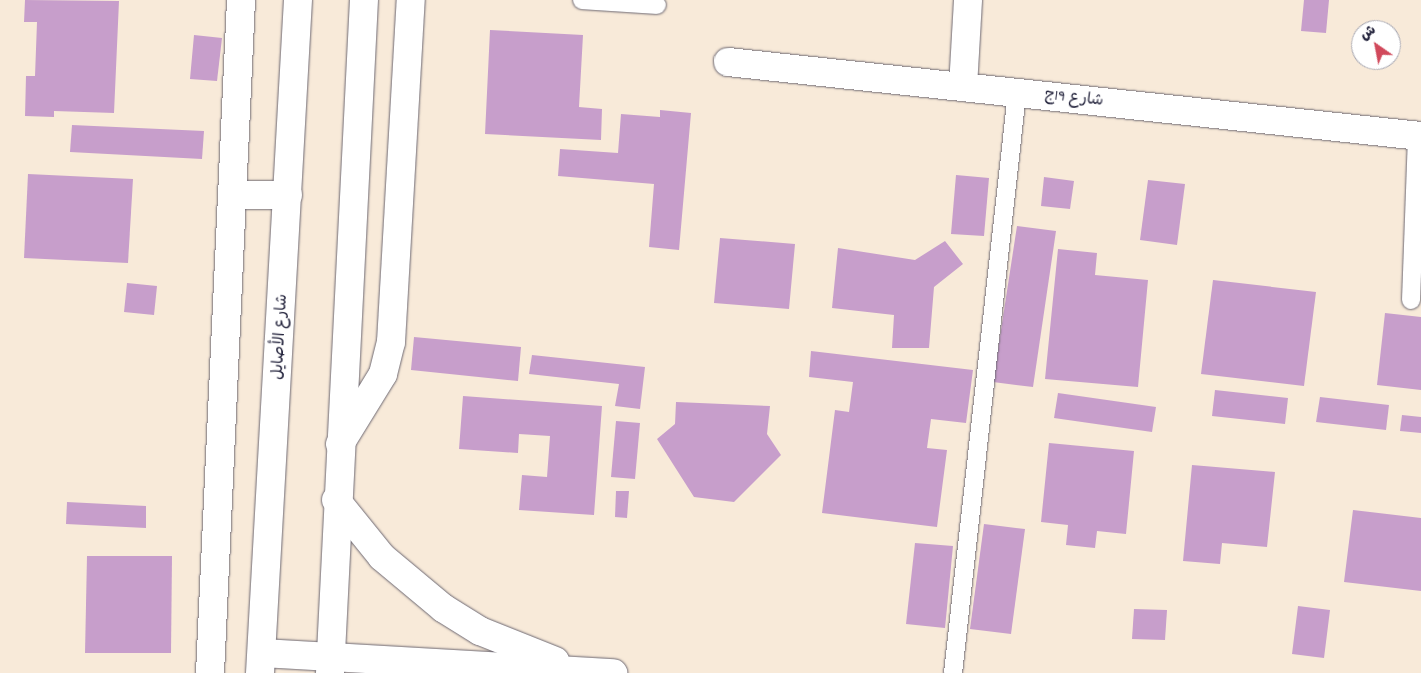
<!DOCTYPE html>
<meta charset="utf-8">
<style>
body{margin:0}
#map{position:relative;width:1421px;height:673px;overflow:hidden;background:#f8ead9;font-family:Dekko,"Playpen Sans Arabic",sans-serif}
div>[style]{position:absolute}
.building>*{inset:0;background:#c79ecb}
.roads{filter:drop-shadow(0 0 1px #6d6872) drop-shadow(0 0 1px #6d6872)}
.lane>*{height:18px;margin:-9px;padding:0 9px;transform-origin:9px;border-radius:9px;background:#fff}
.street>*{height:28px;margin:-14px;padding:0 14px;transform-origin:14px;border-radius:14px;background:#fff}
.secondary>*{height:28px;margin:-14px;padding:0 14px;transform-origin:14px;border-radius:14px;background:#fff}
span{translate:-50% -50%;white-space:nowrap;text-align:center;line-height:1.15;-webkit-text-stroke:5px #fff;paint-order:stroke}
.street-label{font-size:16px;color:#22223b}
.north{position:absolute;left:1351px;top:20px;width:50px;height:50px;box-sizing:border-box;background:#fff;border:1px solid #a7a7b1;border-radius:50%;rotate:327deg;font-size:14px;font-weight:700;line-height:20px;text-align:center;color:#22223b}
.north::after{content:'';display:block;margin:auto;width:18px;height:22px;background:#d1495b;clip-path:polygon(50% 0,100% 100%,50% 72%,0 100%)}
</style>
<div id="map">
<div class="building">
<i style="clip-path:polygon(25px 0,119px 1px,114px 113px,54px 111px,54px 117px,25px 116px,26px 76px,35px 76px,37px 22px,24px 22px)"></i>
<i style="clip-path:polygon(1304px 0,1329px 0,1326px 33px,1301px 31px)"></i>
<i style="clip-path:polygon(490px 30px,583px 35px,579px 107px,602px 109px,601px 140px,485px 134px)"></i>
<i style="clip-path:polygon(194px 35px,222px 38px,217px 81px,190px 79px)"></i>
<i style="clip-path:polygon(660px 110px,691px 113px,679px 250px,649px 247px,654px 184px,558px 176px,560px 149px,618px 153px,621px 114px,660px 117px)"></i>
<i style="clip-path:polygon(72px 125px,204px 131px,202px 159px,70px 152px)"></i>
<i style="clip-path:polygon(28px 174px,133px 179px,128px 263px,24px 258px)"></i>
<i style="clip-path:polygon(956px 175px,989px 178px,984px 236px,951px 234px)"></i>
<i style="clip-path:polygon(1044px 177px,1074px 181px,1070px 209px,1041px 206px)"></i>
<i style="clip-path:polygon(1148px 180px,1185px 184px,1177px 245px,1140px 240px)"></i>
<i style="clip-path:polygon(1017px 226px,1056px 231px,1033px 387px,993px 382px)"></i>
<i style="clip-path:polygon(720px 238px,795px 244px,789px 309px,714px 303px)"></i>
<i style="clip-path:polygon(945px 241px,963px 264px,934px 287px,929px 348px,892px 348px,894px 315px,832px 308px,838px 248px,915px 260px)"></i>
<i style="clip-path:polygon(1058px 249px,1097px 253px,1095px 275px,1148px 280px,1138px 387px,1045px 379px)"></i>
<i style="clip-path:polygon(1213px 280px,1316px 292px,1304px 386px,1201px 374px)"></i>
<i style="clip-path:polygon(127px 283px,157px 286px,154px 315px,124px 312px)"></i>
<i style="clip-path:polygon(1385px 313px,1421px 317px,1421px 390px,1377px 385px)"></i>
<i style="clip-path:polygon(414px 337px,521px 347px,518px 381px,411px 370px)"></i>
<i style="clip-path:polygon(811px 351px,973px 370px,966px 423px,931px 419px,927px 448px,947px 450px,937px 527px,822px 513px,835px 410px,849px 412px,853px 382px,809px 377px)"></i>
<i style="clip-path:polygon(532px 355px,645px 367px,640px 409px,615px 406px,619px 384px,529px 374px)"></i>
<i style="clip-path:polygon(1215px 390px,1288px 398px,1285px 424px,1212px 416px)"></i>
<i style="clip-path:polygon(1058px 393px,1156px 407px,1152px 432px,1054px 418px)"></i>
<i style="clip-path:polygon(463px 396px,602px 406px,594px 515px,519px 510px,522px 475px,547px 477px,550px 436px,519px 434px,518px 453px,459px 449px)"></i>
<i style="clip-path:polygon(1320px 397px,1389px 405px,1386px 430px,1316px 422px)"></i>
<i style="clip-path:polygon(676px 402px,770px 406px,767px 434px,781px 455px,734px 502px,694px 497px,657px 439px,675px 424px)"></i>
<i style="clip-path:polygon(1402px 415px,1421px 417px,1421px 433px,1400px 431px)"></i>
<i style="clip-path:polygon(616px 421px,640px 423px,635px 479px,611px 477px)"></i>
<i style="clip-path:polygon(1049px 443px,1134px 451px,1126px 534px,1097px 531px,1095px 548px,1066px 545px,1068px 525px,1041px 522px)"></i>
<i style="clip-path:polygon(1192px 465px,1275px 472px,1267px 547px,1222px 543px,1220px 564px,1183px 561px)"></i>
<i style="clip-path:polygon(616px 491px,629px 491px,627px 518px,615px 517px)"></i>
<i style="clip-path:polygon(67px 502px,146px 506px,146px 528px,66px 524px)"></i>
<i style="clip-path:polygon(1353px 510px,1421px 518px,1421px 591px,1344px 582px)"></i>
<i style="clip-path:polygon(984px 524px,1025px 529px,1011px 634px,970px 629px)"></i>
<i style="clip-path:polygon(915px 543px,953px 546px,945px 628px,906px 624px)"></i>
<i style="clip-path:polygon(87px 556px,172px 556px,171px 653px,85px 653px)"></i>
<i style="clip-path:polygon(1298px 606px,1330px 610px,1324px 658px,1292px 654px)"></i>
<i style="clip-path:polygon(1134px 609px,1167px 610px,1165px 640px,1132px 639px)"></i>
</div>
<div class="roads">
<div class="lane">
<i style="left:582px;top:0;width:75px;rotate:3.8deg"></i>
<i style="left:1411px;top:300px;width:165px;rotate:-87.9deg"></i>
<i style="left:953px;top:673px;width:584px;rotate:-83.7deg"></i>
</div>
<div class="street">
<i style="left:728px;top:62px;width:697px;rotate:6.1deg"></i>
<i style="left:963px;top:87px;width:87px;rotate:-86.7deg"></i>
<i style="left:340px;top:444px;width:82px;rotate:-58.4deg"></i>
<i style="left:383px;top:374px;width:33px;rotate:-76deg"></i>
<i style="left:391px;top:342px;width:343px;rotate:-86.7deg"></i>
<i style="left:210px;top:673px;width:674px;rotate:-87.36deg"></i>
</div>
<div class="secondary">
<i style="left:233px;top:195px;width:55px"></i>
<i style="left:336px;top:500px;width:73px;rotate:51.1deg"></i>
<i style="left:382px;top:557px;width:80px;rotate:39.9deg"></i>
<i style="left:443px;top:608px;width:44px;rotate:31.9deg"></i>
<i style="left:480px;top:631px;width:81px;rotate:21.8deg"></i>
<i style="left:262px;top:653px;width:352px;rotate:3.3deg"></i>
<i style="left:260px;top:673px;width:674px;rotate:-86.77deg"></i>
<i style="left:330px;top:673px;width:674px;rotate:-87.11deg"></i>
</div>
</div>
<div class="street-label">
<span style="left:1074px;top:99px;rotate:6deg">شارع 19ج</span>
<span style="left:281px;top:337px;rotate:-87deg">شارع الأصايل</span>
</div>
<div class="north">ش</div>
</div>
